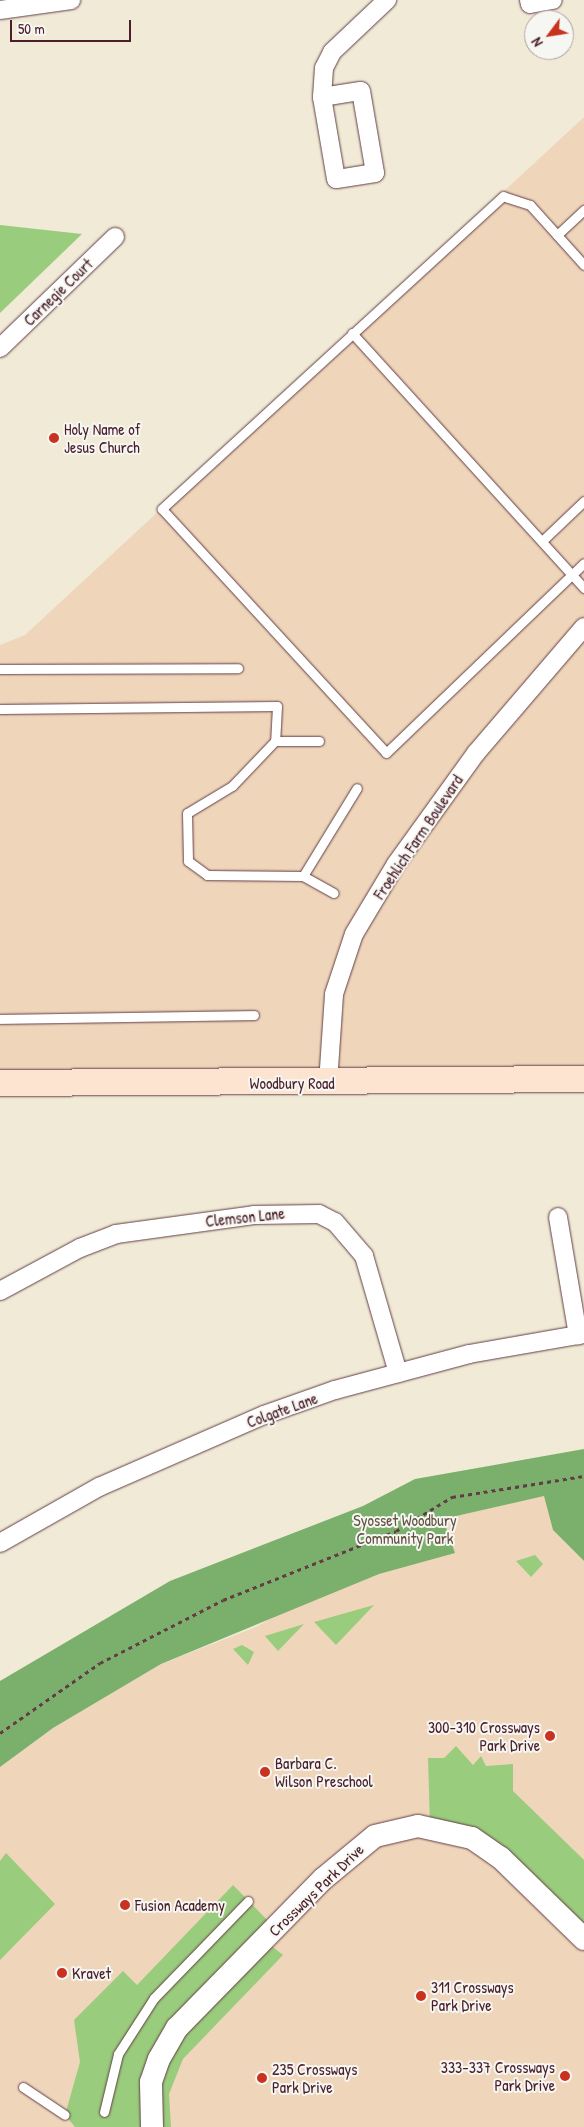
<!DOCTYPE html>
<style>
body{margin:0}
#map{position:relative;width:584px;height:2127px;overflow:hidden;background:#f0ead6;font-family:"Patrick Hand",sans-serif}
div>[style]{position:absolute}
.built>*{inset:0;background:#efd6bb}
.green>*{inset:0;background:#99cc7c}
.forest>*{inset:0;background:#7ab06c}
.path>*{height:3px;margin-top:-1.5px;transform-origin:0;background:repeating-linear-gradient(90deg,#633d45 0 4px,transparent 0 8px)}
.roads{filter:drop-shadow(0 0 1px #633d45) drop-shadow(0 0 1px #633d45)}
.service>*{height:9px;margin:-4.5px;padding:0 4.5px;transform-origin:4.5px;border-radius:4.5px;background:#fff}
.minor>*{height:18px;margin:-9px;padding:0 9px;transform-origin:9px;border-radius:9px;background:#fff}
.tertiary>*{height:22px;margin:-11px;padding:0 11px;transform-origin:11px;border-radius:11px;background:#fff}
.secondary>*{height:26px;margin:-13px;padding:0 13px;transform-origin:13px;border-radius:13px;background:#fde4d1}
.dots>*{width:14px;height:14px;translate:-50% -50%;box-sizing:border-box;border:2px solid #f6f6f2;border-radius:50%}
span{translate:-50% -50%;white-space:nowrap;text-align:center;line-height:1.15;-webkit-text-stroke:4px #f6f6f2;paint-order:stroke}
.street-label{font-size:16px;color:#4a1f2b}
.poi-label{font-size:16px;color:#4a1f2b}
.left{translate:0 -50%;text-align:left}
.right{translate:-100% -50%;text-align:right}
.park-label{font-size:16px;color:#625343}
.north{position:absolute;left:524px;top:10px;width:50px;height:50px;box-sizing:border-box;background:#f6f6f2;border:1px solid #b1a0a2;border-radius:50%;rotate:239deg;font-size:14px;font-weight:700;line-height:20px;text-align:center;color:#4a1f2b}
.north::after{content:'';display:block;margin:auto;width:18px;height:22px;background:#c8321e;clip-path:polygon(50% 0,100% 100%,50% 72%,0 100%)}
.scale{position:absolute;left:10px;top:20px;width:121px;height:22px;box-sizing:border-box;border:2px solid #4a1f2b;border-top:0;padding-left:6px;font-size:15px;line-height:18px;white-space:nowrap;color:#4a1f2b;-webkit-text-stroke:4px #f6f6f2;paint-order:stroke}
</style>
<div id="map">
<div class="built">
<i style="clip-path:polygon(584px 117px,584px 1075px,0 1080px,0 645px,25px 635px)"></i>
<i style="clip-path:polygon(545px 1495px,553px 1530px,584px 1561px,584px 2127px,0 2127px,0 1765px,53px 1728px,161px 1664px,256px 1627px,442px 1519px)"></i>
</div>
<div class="green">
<i style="clip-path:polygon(0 225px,82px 234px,0 313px)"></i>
<i style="clip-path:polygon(535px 1555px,543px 1564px,531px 1577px,516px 1561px)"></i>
<i style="clip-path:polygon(374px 1605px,336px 1645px,314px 1622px)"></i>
<i style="clip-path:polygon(304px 1624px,278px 1651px,265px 1636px)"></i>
<i style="clip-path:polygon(242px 1645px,254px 1652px,248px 1665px,233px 1649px)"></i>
<i style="clip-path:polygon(456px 1746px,473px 1765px,481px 1756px,486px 1766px,513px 1764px,513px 1791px,584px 1860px,584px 1936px,501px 1858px,430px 1827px,428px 1758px,444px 1758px)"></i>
<i style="clip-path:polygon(6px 1853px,55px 1904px,0 1960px,0 1861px)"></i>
<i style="clip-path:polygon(233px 1885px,275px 1928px,264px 1940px,283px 1955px,183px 2059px,169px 2094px,171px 2127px,75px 2127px,65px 2115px,80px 2062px,74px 2020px,123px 1971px,137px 1985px)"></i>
</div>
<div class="forest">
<i style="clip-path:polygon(584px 1449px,584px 1561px,553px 1530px,544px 1496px,443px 1519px,455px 1553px,379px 1574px,161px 1664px,53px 1728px,0 1767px,0 1681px,170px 1581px,363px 1506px,415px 1479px)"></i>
</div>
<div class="path">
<i style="left:0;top:1733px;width:122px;rotate:-35deg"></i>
<i style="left:100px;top:1663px;width:138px;rotate:-27.1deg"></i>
<i style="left:223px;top:1600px;width:186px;rotate:-21.7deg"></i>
<i style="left:396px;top:1531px;width:66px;rotate:-31.3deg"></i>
<i style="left:452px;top:1497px;width:134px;rotate:-9deg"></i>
</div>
<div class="roads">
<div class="service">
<i style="left:557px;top:235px;width:37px;rotate:-43deg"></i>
<i style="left:584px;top:265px;width:81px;rotate:-132deg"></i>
<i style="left:530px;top:205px;width:28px;rotate:-162deg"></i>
<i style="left:503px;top:196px;width:463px;rotate:137.5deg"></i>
<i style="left:162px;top:509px;width:331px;rotate:47.4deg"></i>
<i style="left:386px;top:753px;width:274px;rotate:-43.8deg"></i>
<i style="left:352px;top:333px;width:345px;rotate:47.7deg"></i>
<i style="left:542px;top:541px;width:58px;rotate:-43.6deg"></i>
<i style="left:0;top:669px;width:238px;rotate:-0.2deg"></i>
<i style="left:0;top:709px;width:277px;rotate:-0.6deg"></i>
<i style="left:277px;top:706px;width:35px;rotate:93deg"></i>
<i style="left:275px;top:741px;width:62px;rotate:133.7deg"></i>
<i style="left:232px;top:786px;width:52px;rotate:149deg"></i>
<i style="left:187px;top:813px;width:48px;rotate:88.8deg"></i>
<i style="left:188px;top:861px;width:24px;rotate:36deg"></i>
<i style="left:207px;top:875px;width:96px;rotate:0.6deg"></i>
<i style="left:303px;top:876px;width:35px;rotate:29deg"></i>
<i style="left:275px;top:741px;width:44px"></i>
<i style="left:303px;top:876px;width:103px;rotate:-58.5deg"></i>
<i style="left:0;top:1019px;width:254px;rotate:-0.9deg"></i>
<i style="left:23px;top:2087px;width:50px;rotate:33.7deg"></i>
<i style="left:104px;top:2112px;width:60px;rotate:-76.4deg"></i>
<i style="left:118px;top:2054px;width:67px;rotate:-57.3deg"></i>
<i style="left:154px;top:1998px;width:135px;rotate:-45.9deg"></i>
</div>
<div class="minor">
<i style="left:529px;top:0;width:4px;rotate:76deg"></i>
<i style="left:530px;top:4px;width:23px;rotate:-10deg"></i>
<i style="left:0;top:10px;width:72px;rotate:-8deg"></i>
<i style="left:322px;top:97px;width:39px;rotate:-9deg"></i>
<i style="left:361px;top:91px;width:83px;rotate:80.3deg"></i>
<i style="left:375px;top:173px;width:39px;rotate:171deg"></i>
<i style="left:336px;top:179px;width:83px;rotate:-99.7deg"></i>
<i style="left:322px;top:97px;width:29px;rotate:-86deg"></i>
<i style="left:324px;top:68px;width:18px;rotate:-63deg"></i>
<i style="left:332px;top:52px;width:76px;rotate:-43.4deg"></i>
<i style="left:0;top:348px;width:160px;rotate:-44deg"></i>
<i style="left:328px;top:1083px;width:89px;rotate:-86.1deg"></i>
<i style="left:334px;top:994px;width:63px;rotate:-71.6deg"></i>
<i style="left:354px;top:934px;width:82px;rotate:-59deg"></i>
<i style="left:396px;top:864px;width:137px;rotate:-54.2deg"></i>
<i style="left:476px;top:753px;width:166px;rotate:-49.4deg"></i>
<i style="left:558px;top:1217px;width:120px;rotate:80.4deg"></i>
<i style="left:0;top:1291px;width:91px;rotate:-28.3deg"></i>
<i style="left:80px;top:1248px;width:39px;rotate:-21deg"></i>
<i style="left:116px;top:1234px;width:139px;rotate:-7.8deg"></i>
<i style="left:254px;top:1215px;width:65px;rotate:-0.9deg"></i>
<i style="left:319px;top:1214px;width:18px;rotate:27deg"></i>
<i style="left:335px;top:1222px;width:45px;rotate:49.5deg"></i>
<i style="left:364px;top:1256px;width:122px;rotate:73.8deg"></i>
<i style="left:0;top:1543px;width:114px;rotate:-29.5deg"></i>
<i style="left:99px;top:1487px;width:180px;rotate:-23.6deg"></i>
<i style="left:264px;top:1415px;width:75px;rotate:-19.4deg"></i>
<i style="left:335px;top:1390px;width:139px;rotate:-15deg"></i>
<i style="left:469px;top:1354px;width:117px;rotate:-9.9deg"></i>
</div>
<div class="tertiary">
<i style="left:152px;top:2127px;width:45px;rotate:-91.3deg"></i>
<i style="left:151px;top:2082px;width:24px;rotate:-71deg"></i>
<i style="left:159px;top:2059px;width:36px;rotate:-60deg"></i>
<i style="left:177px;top:2028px;width:209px;rotate:-45.6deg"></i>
<i style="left:323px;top:1879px;width:67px;rotate:-39.6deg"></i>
<i style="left:375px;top:1836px;width:44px;rotate:-13.1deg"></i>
<i style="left:418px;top:1826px;width:55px;rotate:12.5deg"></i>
<i style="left:472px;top:1838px;width:35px;rotate:35deg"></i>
<i style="left:501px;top:1858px;width:116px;rotate:44.3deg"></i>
</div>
<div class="secondary">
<i style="left:0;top:1083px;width:584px;rotate:-0.39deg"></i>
</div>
</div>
<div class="dots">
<i style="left:54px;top:438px;background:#c8321e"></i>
<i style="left:550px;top:1736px;background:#c8321e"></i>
<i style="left:265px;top:1772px;background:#c8321e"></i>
<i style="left:125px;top:1905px;background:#c8321e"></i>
<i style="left:62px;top:1973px;background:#c8321e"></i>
<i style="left:421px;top:1996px;background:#c8321e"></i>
<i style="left:565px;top:2076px;background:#c8321e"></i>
<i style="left:262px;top:2078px;background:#c8321e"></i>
</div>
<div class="street-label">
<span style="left:58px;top:292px;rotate:-44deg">Carnegie Court</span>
<span style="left:418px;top:837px;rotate:-56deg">Froehlich Farm Boulevard</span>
<span style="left:292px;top:1083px">Woodbury Road</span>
<span style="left:245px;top:1217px;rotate:-6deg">Clemson Lane</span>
<span style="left:282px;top:1410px;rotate:-20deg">Colgate Lane</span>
<span style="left:316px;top:1890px;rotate:-44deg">Crossways Park Drive</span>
</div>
<div class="poi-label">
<span class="left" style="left:64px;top:438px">Holy Name of<br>Jesus Church</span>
<span class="right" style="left:540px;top:1736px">300-310 Crossways<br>Park Drive</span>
<span class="left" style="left:275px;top:1772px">Barbara C.<br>Wilson Preschool</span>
<span class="left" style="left:135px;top:1905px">Fusion Academy</span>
<span class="left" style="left:72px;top:1973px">Kravet</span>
<span class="left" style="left:431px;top:1996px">311 Crossways<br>Park Drive</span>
<span class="right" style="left:555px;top:2076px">333-337 Crossways<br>Park Drive</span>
<span class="left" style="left:272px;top:2078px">235 Crossways<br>Park Drive</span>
</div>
<div class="park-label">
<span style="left:405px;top:1529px">Syosset Woodbury<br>Community Park</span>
</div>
<div class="north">N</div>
<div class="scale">50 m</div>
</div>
